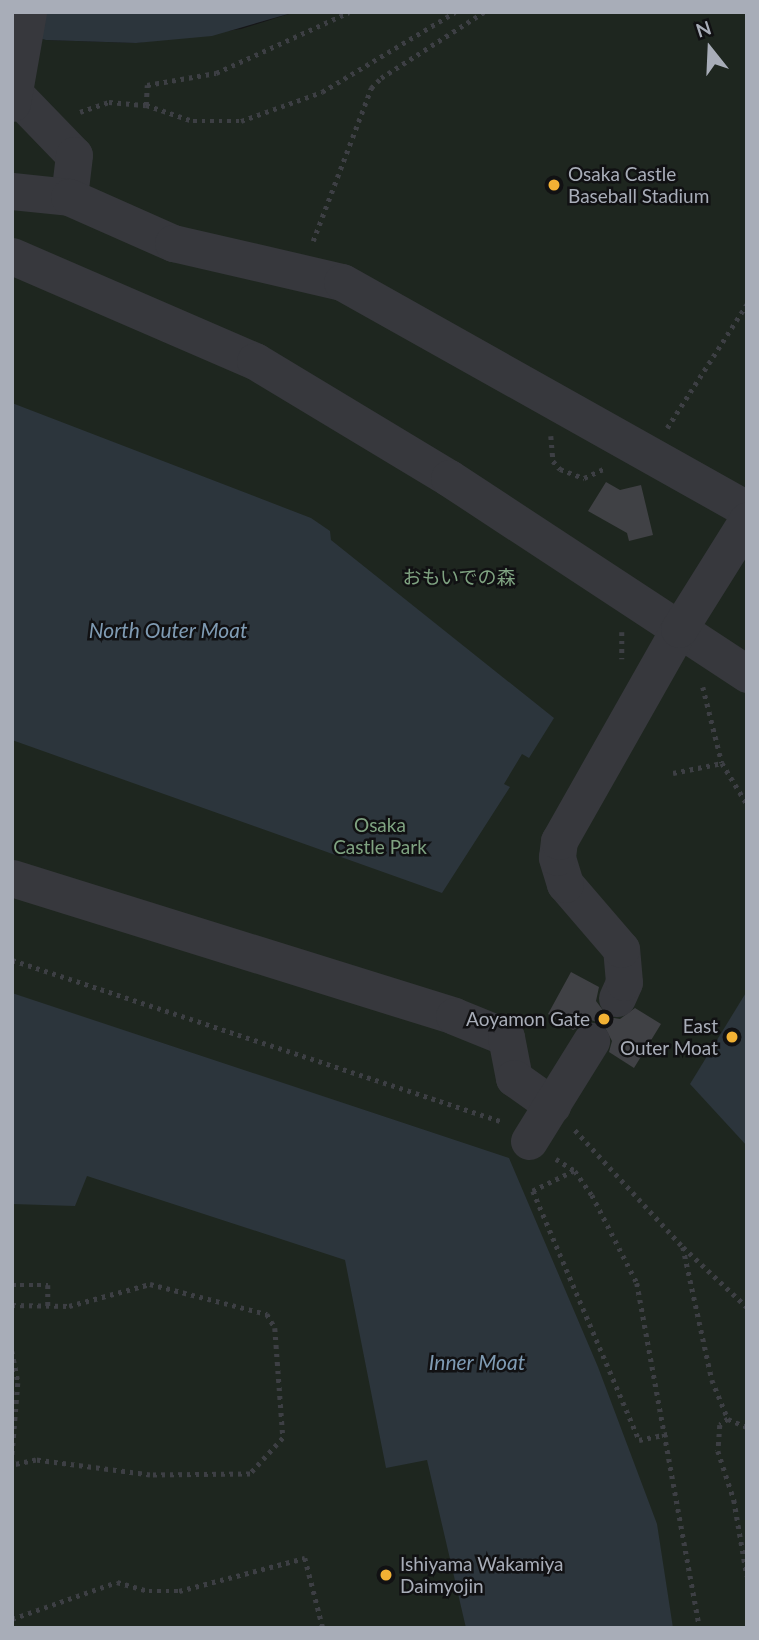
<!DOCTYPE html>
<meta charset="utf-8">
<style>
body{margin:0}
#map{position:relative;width:759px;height:1640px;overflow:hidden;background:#161618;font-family:Lato,"Noto Sans JP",sans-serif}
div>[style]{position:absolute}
.green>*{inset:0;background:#1e261f}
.water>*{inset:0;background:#2c353c}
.building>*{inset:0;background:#404145}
.path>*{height:4.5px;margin-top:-2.25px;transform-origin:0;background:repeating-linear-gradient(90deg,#3d3f44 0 3.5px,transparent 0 8.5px)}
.minor>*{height:37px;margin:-18.5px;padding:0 18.5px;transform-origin:18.5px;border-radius:18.5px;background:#37383d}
.dots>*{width:19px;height:19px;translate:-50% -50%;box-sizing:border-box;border:4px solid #111113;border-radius:50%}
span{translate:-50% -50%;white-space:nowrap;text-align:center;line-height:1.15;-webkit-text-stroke:5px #111113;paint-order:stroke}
.poi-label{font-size:19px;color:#a8adb8}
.left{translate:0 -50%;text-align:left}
.right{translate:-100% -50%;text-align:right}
.park-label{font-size:19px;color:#7fa381}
.water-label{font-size:21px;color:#7f9bb3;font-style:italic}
.frame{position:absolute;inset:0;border:14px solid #a8adb8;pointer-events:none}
.north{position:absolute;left:675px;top:14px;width:70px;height:70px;-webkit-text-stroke:5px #111113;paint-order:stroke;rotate:342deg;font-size:19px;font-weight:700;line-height:28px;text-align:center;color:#a8adb8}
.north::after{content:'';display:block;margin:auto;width:24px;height:32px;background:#a8adb8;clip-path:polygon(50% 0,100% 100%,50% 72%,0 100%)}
</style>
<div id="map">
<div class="green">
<i style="clip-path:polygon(295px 12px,747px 12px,747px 1628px,12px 1628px,12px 31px,46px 40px,136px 43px,241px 29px)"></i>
</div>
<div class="water">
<i style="clip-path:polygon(12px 12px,295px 12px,212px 36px,136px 43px,46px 40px,12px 31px)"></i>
<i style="clip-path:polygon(12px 403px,311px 518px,330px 531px,331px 540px,554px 718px,529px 758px,522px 754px,504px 784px,510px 787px,442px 893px,12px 740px)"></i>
<i style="clip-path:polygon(747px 991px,747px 1146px,690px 1084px)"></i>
<i style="clip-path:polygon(12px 993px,509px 1158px,598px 1367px,657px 1524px,673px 1628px,466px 1628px,427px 1460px,386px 1468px,345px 1260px,87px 1176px,75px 1206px,12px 1204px)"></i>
</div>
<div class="building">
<i style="clip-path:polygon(606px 482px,620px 490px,641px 485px,653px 535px,629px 541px,627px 533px,588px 511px)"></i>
<i style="clip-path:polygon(571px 972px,599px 987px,596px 1001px,608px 1017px,620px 1019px,635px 1008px,661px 1024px,634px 1068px,609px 1052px,612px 1041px,603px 1024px,591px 1020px,573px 1030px,548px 1014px)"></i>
</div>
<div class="path">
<i style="left:146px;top:105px;width:20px;rotate:-87deg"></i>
<i style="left:147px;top:85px;width:70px;rotate:-9.9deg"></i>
<i style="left:216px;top:73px;width:146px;rotate:-24.6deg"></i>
<i style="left:80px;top:112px;width:31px;rotate:-19deg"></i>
<i style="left:109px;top:102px;width:37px;rotate:5deg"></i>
<i style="left:146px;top:105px;width:50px;rotate:18.8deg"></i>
<i style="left:193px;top:121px;width:48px"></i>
<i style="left:241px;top:121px;width:86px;rotate:-19.7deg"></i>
<i style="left:322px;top:92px;width:155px;rotate:-31deg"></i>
<i style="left:313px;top:241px;width:164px;rotate:-69.2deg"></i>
<i style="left:371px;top:88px;width:14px;rotate:-45deg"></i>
<i style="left:381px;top:78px;width:122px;rotate:-32.7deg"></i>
<i style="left:667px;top:428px;width:148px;rotate:-57.2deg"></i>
<i style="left:551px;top:436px;width:25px;rotate:85deg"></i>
<i style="left:553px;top:461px;width:11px;rotate:49deg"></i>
<i style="left:560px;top:469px;width:26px;rotate:21deg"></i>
<i style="left:584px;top:478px;width:23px;rotate:-25deg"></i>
<i style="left:622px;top:632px;width:27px;rotate:90deg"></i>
<i style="left:703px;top:687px;width:78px;rotate:76deg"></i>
<i style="left:722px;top:763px;width:48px;rotate:58.6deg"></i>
<i style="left:673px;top:773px;width:50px;rotate:-11.5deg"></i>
<i style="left:12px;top:960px;width:517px;rotate:18.26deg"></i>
<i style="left:575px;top:1130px;width:159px;rotate:47.3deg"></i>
<i style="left:683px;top:1247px;width:88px;rotate:43.2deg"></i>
<i style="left:556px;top:1159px;width:22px;rotate:32deg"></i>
<i style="left:575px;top:1171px;width:29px;rotate:55deg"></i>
<i style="left:592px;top:1195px;width:99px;rotate:62.9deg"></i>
<i style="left:637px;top:1283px;width:351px;rotate:79.7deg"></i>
<i style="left:574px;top:1171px;width:46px;rotate:154deg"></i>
<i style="left:533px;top:1191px;width:271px;rotate:66.9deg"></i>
<i style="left:639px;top:1440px;width:29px;rotate:-12deg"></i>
<i style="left:683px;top:1247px;width:136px;rotate:77.7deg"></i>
<i style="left:712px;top:1380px;width:42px;rotate:67.7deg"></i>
<i style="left:728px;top:1419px;width:10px;rotate:143deg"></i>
<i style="left:720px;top:1425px;width:26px;rotate:94deg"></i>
<i style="left:718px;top:1451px;width:52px;rotate:71.9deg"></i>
<i style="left:734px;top:1500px;width:77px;rotate:80.3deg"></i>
<i style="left:12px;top:1285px;width:36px"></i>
<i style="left:48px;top:1285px;width:21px;rotate:90deg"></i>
<i style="left:12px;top:1305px;width:57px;rotate:1deg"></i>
<i style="left:69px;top:1306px;width:84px;rotate:-15.2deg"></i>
<i style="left:150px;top:1284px;width:121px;rotate:14.4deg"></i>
<i style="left:267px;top:1314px;width:16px;rotate:60deg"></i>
<i style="left:275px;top:1328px;width:110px;rotate:85.8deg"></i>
<i style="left:283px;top:1438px;width:49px;rotate:132.5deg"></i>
<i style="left:250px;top:1474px;width:100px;rotate:179.4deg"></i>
<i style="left:150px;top:1475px;width:115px;rotate:-172.5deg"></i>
<i style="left:36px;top:1460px;width:25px;rotate:168deg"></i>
<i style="left:12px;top:1351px;width:33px;rotate:79deg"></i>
<i style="left:18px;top:1383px;width:74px;rotate:94.6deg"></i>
<i style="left:728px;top:1419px;width:21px;rotate:23deg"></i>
<i style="left:12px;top:1619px;width:111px;rotate:-19.4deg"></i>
<i style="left:117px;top:1582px;width:33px;rotate:16deg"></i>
<i style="left:149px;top:1591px;width:30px"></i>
<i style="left:179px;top:1591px;width:130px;rotate:-14.7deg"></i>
<i style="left:305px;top:1558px;width:72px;rotate:75.6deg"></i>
</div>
<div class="minor">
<i style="left:14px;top:93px;width:86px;rotate:45.9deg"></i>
<i style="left:74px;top:155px;width:42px;rotate:96.8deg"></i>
<i style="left:12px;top:103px;width:92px;rotate:-80deg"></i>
<i style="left:12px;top:191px;width:57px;rotate:6deg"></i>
<i style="left:69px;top:197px;width:114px;rotate:23.9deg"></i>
<i style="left:173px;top:243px;width:173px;rotate:13deg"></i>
<i style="left:342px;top:282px;width:464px;rotate:29.3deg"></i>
<i style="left:12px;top:256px;width:265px;rotate:23.4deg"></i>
<i style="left:255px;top:361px;width:227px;rotate:31.1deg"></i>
<i style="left:449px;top:478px;width:357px;rotate:33.3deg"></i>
<i style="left:12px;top:878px;width:463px;rotate:17.3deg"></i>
<i style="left:454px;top:1016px;width:56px;rotate:22deg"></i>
<i style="left:506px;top:1037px;width:42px;rotate:79deg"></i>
<i style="left:514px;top:1078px;width:47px;rotate:35.4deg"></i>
<i style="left:617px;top:998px;width:17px;rotate:-66deg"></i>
<i style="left:624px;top:982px;width:33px;rotate:-95deg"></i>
<i style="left:621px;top:949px;width:86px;rotate:-130.7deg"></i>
<i style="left:565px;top:884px;width:28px;rotate:-107deg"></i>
<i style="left:557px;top:857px;width:16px;rotate:-83deg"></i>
<i style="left:559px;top:841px;width:244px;rotate:-60.5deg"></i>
<i style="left:679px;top:629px;width:128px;rotate:-58deg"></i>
<i style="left:529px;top:1141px;width:118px;rotate:-58.2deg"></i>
</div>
<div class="dots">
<i style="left:554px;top:185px;background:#f2b134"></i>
<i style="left:604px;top:1019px;background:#f2b134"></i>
<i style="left:732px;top:1037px;background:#f2b134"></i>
<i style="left:386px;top:1575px;background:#f2b134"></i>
</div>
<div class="poi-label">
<span class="left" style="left:568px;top:185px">Osaka Castle<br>Baseball Stadium</span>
<span class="right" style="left:590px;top:1019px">Aoyamon Gate</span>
<span class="right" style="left:718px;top:1037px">East<br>Outer Moat</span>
<span class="left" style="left:400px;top:1575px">Ishiyama Wakamiya<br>Daimyojin</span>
</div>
<div class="park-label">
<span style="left:459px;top:577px">おもいでの森</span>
<span style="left:380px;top:836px">Osaka<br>Castle Park</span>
</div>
<div class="water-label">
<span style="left:168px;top:630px">North Outer Moat</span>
<span style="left:477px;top:1362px">Inner Moat</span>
</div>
<div class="frame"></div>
<div class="north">N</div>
</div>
